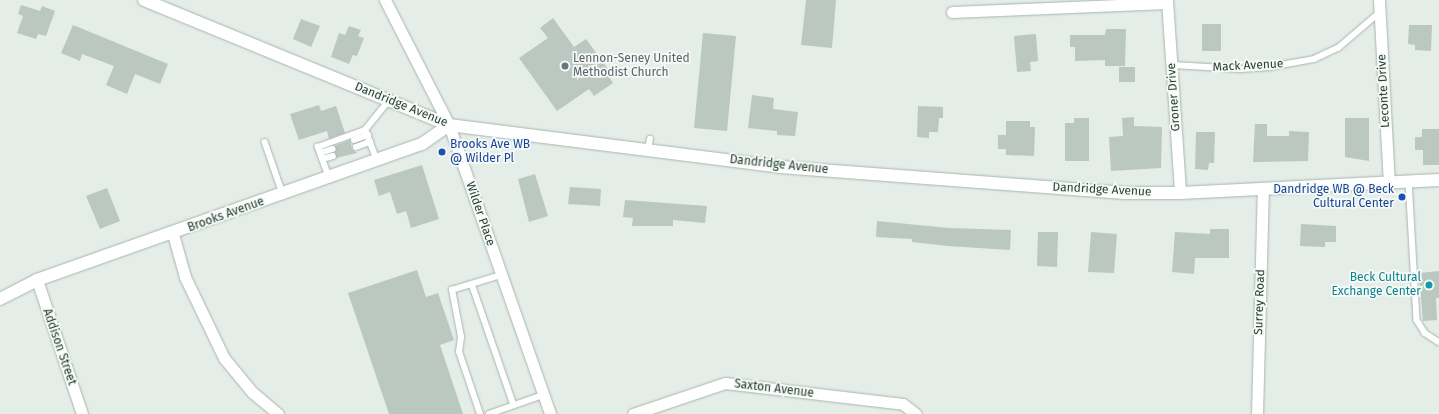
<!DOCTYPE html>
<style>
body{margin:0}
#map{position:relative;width:1439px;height:414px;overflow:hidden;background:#e5ede8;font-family:"Fira Sans",sans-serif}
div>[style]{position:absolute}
.building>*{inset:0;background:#bac8c1}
.roads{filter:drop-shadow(0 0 1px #a8b5ae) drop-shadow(0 0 1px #a8b5ae)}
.lane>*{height:5.5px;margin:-2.75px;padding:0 2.75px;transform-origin:2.75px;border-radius:2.75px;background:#fff}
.street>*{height:11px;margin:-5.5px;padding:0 5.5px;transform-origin:5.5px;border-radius:5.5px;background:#fff}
.secondary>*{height:12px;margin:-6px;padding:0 6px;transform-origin:6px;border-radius:6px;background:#fff}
.dots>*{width:11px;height:11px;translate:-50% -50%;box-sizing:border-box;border:2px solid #f5faf7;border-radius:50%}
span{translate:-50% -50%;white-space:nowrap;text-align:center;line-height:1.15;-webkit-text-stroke:3.5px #f5faf7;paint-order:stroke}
.worship-label{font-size:12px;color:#5b616d}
.left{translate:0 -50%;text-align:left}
.street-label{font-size:12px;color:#263e33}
.transit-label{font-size:12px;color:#164399}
.right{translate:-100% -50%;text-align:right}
.culture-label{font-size:12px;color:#0d838f}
</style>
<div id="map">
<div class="building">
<i style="clip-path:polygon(806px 0,836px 0,832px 48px,801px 45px)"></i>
<i style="clip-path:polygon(21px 5px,40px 11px,42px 6px,55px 11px,46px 36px,38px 34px,36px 39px,17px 33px,23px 16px,18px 14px)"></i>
<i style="clip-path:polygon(553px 18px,574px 47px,586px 39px,611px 73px,608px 75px,613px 83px,594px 96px,589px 89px,557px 111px,519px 58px,548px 38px,540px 28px)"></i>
<i style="clip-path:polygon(301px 19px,320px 26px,311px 47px,293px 39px)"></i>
<i style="clip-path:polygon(1202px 24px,1221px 24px,1221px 51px,1202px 51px)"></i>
<i style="clip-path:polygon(73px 25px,168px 64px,160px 84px,135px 74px,127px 94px,106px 85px,114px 66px,82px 54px,80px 61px,61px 53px)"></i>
<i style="clip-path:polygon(1409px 25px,1432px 25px,1431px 51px,1415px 50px,1415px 45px,1408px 44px)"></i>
<i style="clip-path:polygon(349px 26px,361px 30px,358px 36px,364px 38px,357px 56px,353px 55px,349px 64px,331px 57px,339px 33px,345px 35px)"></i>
<i style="clip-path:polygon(1106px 29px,1126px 29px,1125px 66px,1105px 66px,1105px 60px,1075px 61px,1075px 47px,1070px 47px,1070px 35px,1105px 35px)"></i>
<i style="clip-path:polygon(703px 33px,736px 36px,727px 131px,694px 128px)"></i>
<i style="clip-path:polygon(1036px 34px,1038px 61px,1030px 62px,1031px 71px,1017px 72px,1014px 36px)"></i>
<i style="clip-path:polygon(1119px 67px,1135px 67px,1135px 82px,1119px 82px)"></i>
<i style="clip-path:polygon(752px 95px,774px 98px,773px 109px,798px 112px,795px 136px,777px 135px,777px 131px,748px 128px)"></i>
<i style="clip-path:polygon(319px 105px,321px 111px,336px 106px,345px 133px,329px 139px,327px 131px,299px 140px,290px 114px)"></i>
<i style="clip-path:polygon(918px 106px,943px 107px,943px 118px,939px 118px,938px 132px,929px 132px,929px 138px,917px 137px)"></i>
<i style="clip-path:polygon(1134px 117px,1134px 126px,1162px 127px,1161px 168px,1111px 171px,1109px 137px,1123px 136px,1122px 118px)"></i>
<i style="clip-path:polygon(1074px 118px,1089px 118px,1089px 161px,1065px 161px,1065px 123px,1074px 123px)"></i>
<i style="clip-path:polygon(1345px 118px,1369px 118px,1369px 161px,1345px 157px)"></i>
<i style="clip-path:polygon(1006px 121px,1030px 121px,1030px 127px,1035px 127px,1034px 156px,1006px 155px,1006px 149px,998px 149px,998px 135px,1006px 135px)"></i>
<i style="clip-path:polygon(1255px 124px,1267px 124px,1267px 136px,1289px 136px,1289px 131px,1309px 132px,1308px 161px,1253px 162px)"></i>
<i style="clip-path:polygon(1422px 129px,1439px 129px,1439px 165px,1423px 165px,1423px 150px,1415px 150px,1415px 137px,1422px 137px)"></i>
<i style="clip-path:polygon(1196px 132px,1215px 132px,1214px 163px,1209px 163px,1208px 170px,1195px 169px)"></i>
<i style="clip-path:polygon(350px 140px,352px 149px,357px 153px,336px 158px,334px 146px)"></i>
<i style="clip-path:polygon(422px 165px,439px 219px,411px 228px,406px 211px,397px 214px,390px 192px,379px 196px,374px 180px)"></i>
<i style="clip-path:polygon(535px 174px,548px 216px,529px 222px,518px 179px)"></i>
<i style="clip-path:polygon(570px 187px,601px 189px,600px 206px,568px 204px)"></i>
<i style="clip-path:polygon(107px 188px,120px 221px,100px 229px,86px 196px)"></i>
<i style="clip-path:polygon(625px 200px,707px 206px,705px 223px,673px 220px,673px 226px,632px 226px,633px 218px,623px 217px)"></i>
<i style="clip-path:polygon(877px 221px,949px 228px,1011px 230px,1010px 250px,948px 246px,912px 242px,912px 239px,876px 237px)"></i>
<i style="clip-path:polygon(1301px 224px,1336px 226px,1336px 242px,1325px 242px,1325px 247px,1300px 246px)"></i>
<i style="clip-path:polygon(1210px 229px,1229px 229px,1229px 258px,1195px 258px,1194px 274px,1172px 272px,1175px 232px,1210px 234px)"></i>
<i style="clip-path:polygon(1038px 232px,1058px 232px,1057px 267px,1037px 266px)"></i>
<i style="clip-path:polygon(1091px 232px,1117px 234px,1114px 273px,1088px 272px)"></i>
<i style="clip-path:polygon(417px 270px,426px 297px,438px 293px,454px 340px,440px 345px,463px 414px,389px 414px,348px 293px)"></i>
<i style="clip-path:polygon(1439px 271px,1439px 298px,1436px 298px,1437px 320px,1423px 321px,1419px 273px)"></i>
</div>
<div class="roads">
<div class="lane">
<i style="left:1173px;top:65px;width:68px;rotate:3.4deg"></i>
<i style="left:1241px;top:69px;width:29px;rotate:-4deg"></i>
<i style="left:1270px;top:67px;width:45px;rotate:-10.3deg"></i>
<i style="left:1314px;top:59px;width:26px;rotate:-25deg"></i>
<i style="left:1338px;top:48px;width:54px;rotate:-40.5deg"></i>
<i style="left:354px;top:140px;width:15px;rotate:-20deg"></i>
<i style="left:265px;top:142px;width:55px;rotate:70.9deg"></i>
<i style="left:356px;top:147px;width:15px;rotate:-20deg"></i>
<i style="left:648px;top:150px;width:11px;rotate:-80deg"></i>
<i style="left:320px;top:153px;width:13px;rotate:-18deg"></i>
<i style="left:322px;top:159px;width:11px;rotate:-15deg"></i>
<i style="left:377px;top:161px;width:33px;rotate:-111deg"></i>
<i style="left:365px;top:130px;width:38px;rotate:-51deg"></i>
<i style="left:329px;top:178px;width:33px;rotate:-110deg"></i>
<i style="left:318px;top:147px;width:50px;rotate:-19.9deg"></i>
<i style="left:1409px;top:181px;width:139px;rotate:86.7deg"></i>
<i style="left:1417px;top:320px;width:15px;rotate:58deg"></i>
<i style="left:1425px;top:333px;width:17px;rotate:33deg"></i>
<i style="left:472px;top:284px;width:128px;rotate:70.9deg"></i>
<i style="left:480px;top:414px;width:65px;rotate:-108.7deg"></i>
<i style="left:459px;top:352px;width:15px;rotate:-82deg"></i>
<i style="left:461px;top:337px;width:48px;rotate:-100.8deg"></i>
<i style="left:452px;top:290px;width:51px;rotate:-17deg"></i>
<i style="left:489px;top:414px;width:57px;rotate:-19.4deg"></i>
</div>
<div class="street">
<i style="left:385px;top:0;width:140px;rotate:62.9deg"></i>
<i style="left:449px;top:125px;width:306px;rotate:70.7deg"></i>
<i style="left:1167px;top:0;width:193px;rotate:86.1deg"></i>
<i style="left:1379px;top:0;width:182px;rotate:86.9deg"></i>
<i style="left:952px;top:12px;width:215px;rotate:-2.4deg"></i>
<i style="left:173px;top:234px;width:45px;rotate:74.4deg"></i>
<i style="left:185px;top:277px;width:90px;rotate:64.3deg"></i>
<i style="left:224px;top:358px;width:44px;rotate:50.5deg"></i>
<i style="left:252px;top:392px;width:34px;rotate:40deg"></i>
<i style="left:37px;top:280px;width:141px;rotate:71.4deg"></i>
<i style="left:633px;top:414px;width:97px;rotate:-18.6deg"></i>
<i style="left:725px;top:383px;width:179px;rotate:6.7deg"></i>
<i style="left:903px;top:404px;width:16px;rotate:38deg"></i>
<i style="left:1257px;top:414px;width:224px;rotate:-88.5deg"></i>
</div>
<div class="secondary">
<i style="left:144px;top:0;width:330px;rotate:22.3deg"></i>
<i style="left:449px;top:125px;width:334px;rotate:7.2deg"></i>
<i style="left:780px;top:167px;width:346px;rotate:4.3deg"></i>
<i style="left:1125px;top:193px;width:55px"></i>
<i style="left:1180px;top:193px;width:259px;rotate:-2.9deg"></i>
<i style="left:0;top:299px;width:42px;rotate:-27.2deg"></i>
<i style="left:37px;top:280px;width:408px;rotate:-19.5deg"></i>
<i style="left:422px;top:144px;width:33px;rotate:-35deg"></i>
</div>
</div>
<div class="dots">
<i style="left:565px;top:66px;background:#6b7280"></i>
<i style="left:442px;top:152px;background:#1a4fb4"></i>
<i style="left:1402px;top:197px;background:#1a4fb4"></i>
<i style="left:1429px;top:285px;background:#0f9aa8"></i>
</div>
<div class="worship-label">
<span class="left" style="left:573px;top:66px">Lennon-Seney United<br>Methodist Church</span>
</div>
<div class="street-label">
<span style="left:1248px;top:66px;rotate:-3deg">Mack Avenue</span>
<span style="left:1384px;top:91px;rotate:-93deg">Leconte Drive</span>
<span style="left:1174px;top:97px;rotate:-94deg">Groner Drive</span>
<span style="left:401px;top:105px;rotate:22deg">Dandridge Avenue</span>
<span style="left:779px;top:165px;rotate:6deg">Dandridge Avenue</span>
<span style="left:1102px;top:190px;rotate:3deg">Dandridge Avenue</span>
<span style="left:480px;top:214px;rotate:71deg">Wilder Place</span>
<span style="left:226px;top:215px;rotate:-20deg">Brooks Avenue</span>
<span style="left:1260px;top:302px;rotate:-88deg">Surrey Road</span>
<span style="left:59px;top:347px;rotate:71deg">Addison Street</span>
<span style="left:774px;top:389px;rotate:7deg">Saxton Avenue</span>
</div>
<div class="transit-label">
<span class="left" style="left:450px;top:152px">Brooks Ave WB<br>@ Wilder Pl</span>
<span class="right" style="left:1394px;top:197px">Dandridge WB @ Beck<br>Cultural Center</span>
</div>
<div class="culture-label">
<span class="right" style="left:1421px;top:285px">Beck Cultural<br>Exchange Center</span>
</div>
</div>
